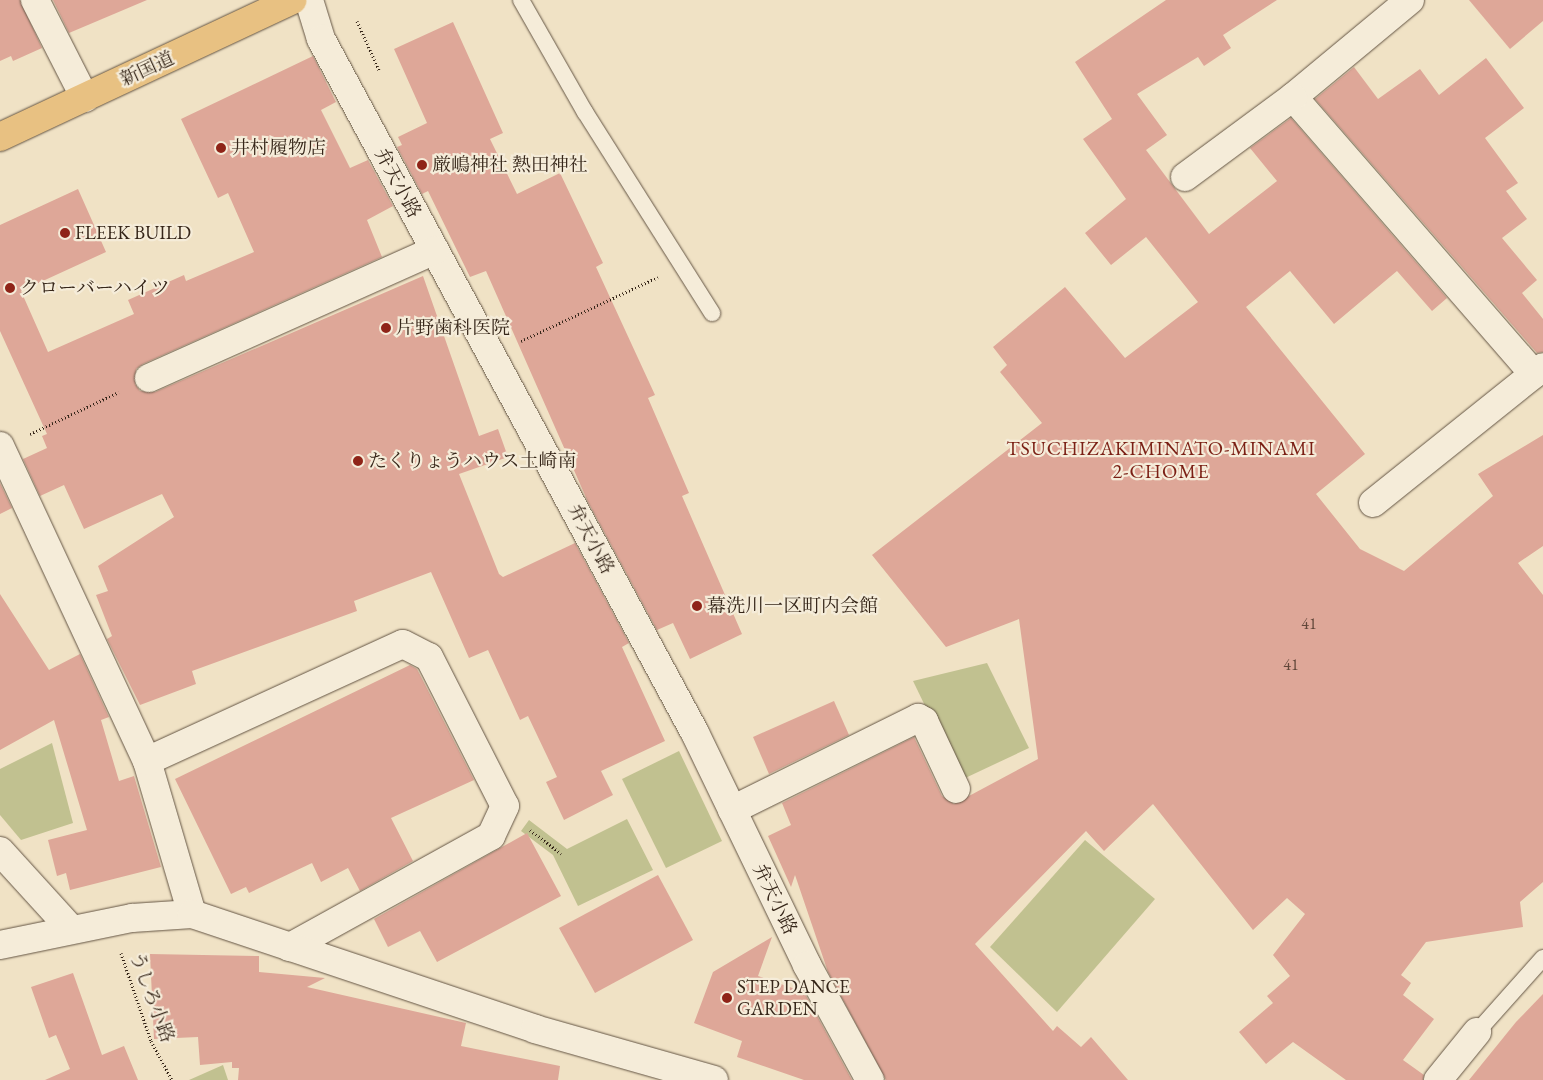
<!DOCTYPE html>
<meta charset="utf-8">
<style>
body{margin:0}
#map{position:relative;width:1543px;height:1080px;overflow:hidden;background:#f0e2c5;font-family:"EB Garamond","Noto Serif JP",serif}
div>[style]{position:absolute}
.green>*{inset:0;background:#c1c190}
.building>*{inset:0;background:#dea798}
.path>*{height:3px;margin-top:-1.5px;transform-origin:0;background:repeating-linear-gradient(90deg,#362619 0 1px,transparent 0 3.5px)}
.roads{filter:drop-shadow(0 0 1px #645544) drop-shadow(0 0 1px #645544)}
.lane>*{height:16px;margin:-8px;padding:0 8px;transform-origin:8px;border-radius:8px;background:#f5ecd9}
.street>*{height:28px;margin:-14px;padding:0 14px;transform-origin:14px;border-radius:14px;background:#f5ecd9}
.secondary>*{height:28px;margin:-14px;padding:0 14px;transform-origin:14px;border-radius:14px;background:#f5ecd9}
.primary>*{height:28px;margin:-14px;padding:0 14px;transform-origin:14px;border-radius:14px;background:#e8c182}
.dots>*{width:14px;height:14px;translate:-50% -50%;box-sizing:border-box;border:2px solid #f5ecd9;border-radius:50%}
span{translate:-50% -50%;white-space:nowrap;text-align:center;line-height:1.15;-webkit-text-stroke:4.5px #f5ecd9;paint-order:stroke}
.number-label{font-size:16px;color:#604639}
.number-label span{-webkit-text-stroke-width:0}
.street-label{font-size:19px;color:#362619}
.poi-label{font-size:19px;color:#362619}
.left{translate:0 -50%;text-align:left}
.neighbourhood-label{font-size:20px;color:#7a1f14;letter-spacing:1px}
</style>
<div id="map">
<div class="green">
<i style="clip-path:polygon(987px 663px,1029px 748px,961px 780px,913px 681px)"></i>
<i style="clip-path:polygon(52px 743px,73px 823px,21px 840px,0 815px,0 769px)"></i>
<i style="clip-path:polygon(679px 751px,722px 841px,666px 868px,622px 779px)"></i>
<i style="clip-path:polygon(627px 819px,653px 870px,578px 906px,553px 855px,521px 831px,529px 820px,567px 849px)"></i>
<i style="clip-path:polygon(1085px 840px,1155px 899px,1057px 1012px,990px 947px)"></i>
<i style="clip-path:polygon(223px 1065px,228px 1080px,189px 1080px)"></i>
</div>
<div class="building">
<i style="clip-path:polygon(0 0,20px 0,42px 48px,13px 61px,11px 56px,0 61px)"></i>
<i style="clip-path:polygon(53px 0,147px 0,69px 33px)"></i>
<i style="clip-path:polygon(1166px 0,1277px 0,1223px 35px,1231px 48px,1204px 66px,1198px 57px,1137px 94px,1167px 135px,1146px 150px,1209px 234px,1277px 181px,1250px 148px,1291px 118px,1447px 298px,1432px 311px,1397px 271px,1334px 324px,1290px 271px,1246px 307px,1365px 454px,1316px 494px,1360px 549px,1404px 571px,1493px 496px,1478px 474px,1543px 435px,1543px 546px,1518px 563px,1543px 595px,1543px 882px,1520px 902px,1523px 927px,1426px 942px,1401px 975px,1411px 983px,1403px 995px,1434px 1019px,1403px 1060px,1424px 1075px,1423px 1080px,1346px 1080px,1293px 1042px,1266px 1064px,1239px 1032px,1273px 1003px,1267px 996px,1290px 976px,1273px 955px,1305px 914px,1287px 898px,1253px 930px,1153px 804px,1104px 851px,1086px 831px,975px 944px,1053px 1031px,1057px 1026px,1081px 1047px,1091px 1037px,1128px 1080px,886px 1080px,828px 972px,795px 875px,791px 887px,768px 836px,791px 825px,782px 803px,914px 737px,942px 796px,954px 804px,1038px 759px,1019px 619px,946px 647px,872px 555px,1042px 423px,1000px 372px,1007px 365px,993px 347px,1065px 287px,1125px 358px,1198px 302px,1146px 237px,1111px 265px,1085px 233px,1126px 199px,1083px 139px,1112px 119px,1075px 62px)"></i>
<i style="clip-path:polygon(1469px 0,1543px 0,1543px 21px,1510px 49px)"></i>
<i style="clip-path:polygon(453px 22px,503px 133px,490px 139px,517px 194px,560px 173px,603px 263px,596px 267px,655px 395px,648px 398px,689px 493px,682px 496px,742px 634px,690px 659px,673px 623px,657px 630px,588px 502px,486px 271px,470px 277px,428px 191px,422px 194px,397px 147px,402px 145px,398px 137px,427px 123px,394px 49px)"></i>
<i style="clip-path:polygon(313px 56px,336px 102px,321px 110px,350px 168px,368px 160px,393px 206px,367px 220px,382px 257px,143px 364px,136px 369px,135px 384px,140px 391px,155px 392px,423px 276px,479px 436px,498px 429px,508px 457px,459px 474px,499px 574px,503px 577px,575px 543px,629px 643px,622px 647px,665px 741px,601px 771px,613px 795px,564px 820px,546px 782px,557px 777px,528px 716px,520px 720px,488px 650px,469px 658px,431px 572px,354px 601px,357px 611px,192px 671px,196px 684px,140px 705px,107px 639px,112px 636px,96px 595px,108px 591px,98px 566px,174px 517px,162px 494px,84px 529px,64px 485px,40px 496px,23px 459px,47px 448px,42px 436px,47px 434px,0 331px,0 225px,78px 189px,106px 252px,21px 291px,48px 352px,134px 314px,128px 300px,184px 275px,186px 281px,254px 252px,228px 193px,218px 198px,181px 119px)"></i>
<i style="clip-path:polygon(1486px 58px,1524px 108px,1485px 138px,1518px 183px,1506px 191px,1527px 219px,1502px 238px,1537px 280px,1522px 293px,1543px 319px,1543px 352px,1537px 353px,1315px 99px,1354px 67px,1378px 99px,1420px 69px,1439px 95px)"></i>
<i style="clip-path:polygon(0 483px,12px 508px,0 514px)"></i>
<i style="clip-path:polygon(0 594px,49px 670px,80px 654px,109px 717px,101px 720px,119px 781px,134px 776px,161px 867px,70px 890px,66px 873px,57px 876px,48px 840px,87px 830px,54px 720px,0 750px)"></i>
<i style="clip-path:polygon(410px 665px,417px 669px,474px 780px,391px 818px,413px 861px,360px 891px,348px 868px,321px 882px,312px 863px,249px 893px,246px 887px,231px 894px,175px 779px)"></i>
<i style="clip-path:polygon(834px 701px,849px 735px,769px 774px,753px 737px)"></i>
<i style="clip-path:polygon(527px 833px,561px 896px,437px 962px,420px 931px,388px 947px,374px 919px)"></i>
<i style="clip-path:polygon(658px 875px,693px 940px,595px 993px,559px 928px)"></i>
<i style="clip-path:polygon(772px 937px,758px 976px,804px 992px,852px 1080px,804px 1080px,737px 1057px,742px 1041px,694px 1023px,713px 972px)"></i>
<i style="clip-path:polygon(150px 954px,259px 956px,259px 972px,325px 978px,307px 987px,466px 1023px,461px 1046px,560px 1066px,558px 1080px,238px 1080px,239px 1068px,232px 1068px,232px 1062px,200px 1065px,198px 1037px,154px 1039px)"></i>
<i style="clip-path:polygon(73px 973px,102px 1055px,124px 1046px,138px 1080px,45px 1080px,70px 1069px,56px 1035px,49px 1038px,31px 987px)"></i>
<i style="clip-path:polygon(1543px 994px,1543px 1080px,1469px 1080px,1516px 1022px)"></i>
</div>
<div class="path">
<i style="left:357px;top:21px;width:54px;rotate:65.8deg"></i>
<i style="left:521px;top:341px;width:151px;rotate:-25deg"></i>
<i style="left:30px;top:434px;width:98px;rotate:-25.3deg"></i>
<i style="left:530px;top:830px;width:39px;rotate:37deg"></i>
<i style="left:121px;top:953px;width:93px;rotate:71.2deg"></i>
<i style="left:151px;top:1041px;width:44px;rotate:61.7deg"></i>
</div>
<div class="roads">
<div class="lane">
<i style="left:521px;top:0;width:129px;rotate:60.3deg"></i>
<i style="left:585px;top:112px;width:238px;rotate:57.7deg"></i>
<i style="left:1477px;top:1032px;width:99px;rotate:-48.3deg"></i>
</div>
<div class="street">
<i style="left:35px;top:0;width:110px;rotate:63deg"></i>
<i style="left:309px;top:0;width:41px;rotate:72.9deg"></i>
<i style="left:321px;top:39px;width:788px;rotate:61.68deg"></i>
<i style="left:695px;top:733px;width:258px;rotate:64.2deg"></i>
<i style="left:807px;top:965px;width:131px;rotate:61.3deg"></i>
<i style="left:1410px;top:0;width:152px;rotate:140.3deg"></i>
<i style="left:1293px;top:97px;width:367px;rotate:49deg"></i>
<i style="left:1534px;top:374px;width:11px;rotate:-38deg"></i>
<i style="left:1185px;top:177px;width:134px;rotate:-36.5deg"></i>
<i style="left:149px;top:378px;width:313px;rotate:-24.1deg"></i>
<i style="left:0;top:446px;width:348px;rotate:65deg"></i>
<i style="left:147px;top:761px;width:159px;rotate:73.6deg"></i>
<i style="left:1373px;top:503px;width:206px;rotate:-38.7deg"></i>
<i style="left:147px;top:761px;width:281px;rotate:-24.6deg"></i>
<i style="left:403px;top:644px;width:29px;rotate:27deg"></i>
<i style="left:429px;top:657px;width:167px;rotate:63deg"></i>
<i style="left:505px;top:806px;width:33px;rotate:115deg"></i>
<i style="left:491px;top:836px;width:230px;rotate:151.1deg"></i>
<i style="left:732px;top:810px;width:208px;rotate:-26.3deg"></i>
<i style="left:918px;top:718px;width:7px;rotate:27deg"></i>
<i style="left:924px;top:721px;width:75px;rotate:64.8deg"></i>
<i style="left:1438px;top:1080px;width:62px;rotate:-50.9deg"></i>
</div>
<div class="secondary">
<i style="left:0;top:851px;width:105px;rotate:47.7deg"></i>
<i style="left:0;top:945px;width:135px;rotate:-11.6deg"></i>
<i style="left:132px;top:918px;width:60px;rotate:-3.8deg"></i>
<i style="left:192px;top:914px;width:362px;rotate:18.5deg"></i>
<i style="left:535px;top:1029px;width:186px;rotate:15.9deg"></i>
</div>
<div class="primary">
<i style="left:0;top:137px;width:323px;rotate:-25.1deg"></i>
</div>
</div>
<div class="dots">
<i style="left:221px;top:148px;background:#8f2418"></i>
<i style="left:422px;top:165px;background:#8f2418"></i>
<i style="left:65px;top:233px;background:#8f2418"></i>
<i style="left:10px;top:288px;background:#8f2418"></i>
<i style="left:386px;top:328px;background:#8f2418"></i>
<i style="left:358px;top:461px;background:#8f2418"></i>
<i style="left:697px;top:606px;background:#8f2418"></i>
<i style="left:727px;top:998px;background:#8f2418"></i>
</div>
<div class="number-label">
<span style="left:1309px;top:624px">41</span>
<span style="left:1291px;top:665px">41</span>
</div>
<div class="street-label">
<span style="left:147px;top:69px;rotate:-25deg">新国道</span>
<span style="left:398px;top:183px;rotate:62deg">弁天小路</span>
<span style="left:591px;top:539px;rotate:62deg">弁天小路</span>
<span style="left:775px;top:899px;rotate:64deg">弁天小路</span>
<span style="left:152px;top:997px;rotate:70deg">うしろ小路</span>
</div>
<div class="poi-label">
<span class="left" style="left:231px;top:148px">井村履物店</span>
<span class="left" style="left:432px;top:165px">厳嶋神社 熱田神社</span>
<span class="left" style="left:75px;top:233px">FLEEK BUILD</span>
<span class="left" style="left:20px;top:288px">クローバーハイツ</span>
<span class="left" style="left:396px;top:328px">片野歯科医院</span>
<span class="left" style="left:368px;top:461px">たくりょうハウス土崎南</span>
<span class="left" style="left:707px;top:606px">幕洗川一区町内会館</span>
<span class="left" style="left:737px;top:998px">STEP DANCE<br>GARDEN</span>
</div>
<div class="neighbourhood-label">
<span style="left:1161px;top:460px">TSUCHIZAKIMINATO-MINAMI<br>2-CHOME</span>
</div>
</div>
